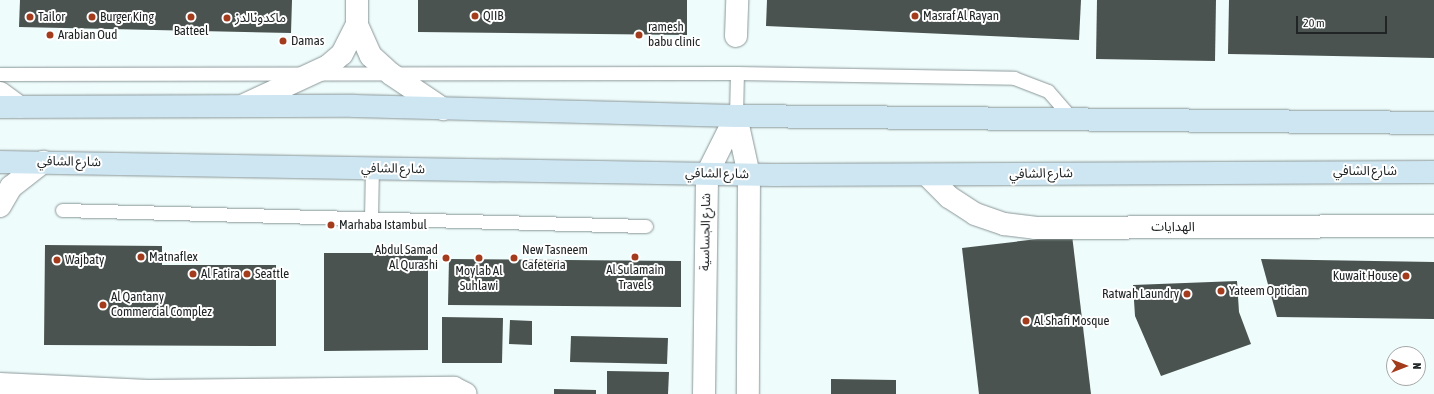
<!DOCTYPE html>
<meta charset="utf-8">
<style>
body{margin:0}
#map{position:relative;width:1434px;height:394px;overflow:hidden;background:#effcfc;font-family:"Asap Condensed","Noto Sans Arabic",sans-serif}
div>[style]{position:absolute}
.building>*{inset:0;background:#4a534f}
.roads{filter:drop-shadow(0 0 1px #8a9697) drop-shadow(0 0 1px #8a9697)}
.service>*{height:13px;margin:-6.5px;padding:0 6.5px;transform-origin:6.5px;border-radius:6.5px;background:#fff}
.minor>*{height:22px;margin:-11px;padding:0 11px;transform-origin:11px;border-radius:11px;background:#fff}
.tertiary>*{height:22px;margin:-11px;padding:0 11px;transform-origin:11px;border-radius:11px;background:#fff}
.secondary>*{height:22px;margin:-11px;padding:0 11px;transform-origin:11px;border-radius:11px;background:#cee6f2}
.dots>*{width:11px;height:11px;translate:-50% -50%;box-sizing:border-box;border:2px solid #fff;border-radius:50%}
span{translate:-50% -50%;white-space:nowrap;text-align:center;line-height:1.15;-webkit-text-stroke:4px #fff;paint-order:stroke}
.poi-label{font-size:13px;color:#202425}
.left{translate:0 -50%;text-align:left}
.right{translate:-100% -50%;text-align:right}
.street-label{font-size:13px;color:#202425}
.north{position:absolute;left:1386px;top:346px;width:40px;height:40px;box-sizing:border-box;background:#fff;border:1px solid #a6a7a8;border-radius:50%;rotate:90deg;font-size:11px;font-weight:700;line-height:16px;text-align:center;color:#202425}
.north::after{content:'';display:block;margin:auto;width:14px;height:18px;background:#a33c1d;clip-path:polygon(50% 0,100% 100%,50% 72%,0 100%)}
.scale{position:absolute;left:1296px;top:16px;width:91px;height:18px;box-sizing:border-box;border:2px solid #202425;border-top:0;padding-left:5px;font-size:12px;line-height:14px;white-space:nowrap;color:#202425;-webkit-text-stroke:3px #fff;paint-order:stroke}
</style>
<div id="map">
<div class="building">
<i style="clip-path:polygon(20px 0,292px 0,291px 33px,19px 27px)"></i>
<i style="clip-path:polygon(418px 0,687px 0,687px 35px,418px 32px)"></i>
<i style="clip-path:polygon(767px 0,1081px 0,1079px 40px,766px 26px)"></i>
<i style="clip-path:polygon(1097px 0,1216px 0,1215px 61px,1096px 59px)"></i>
<i style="clip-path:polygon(1229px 0,1434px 0,1434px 58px,1228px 54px)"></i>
<i style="clip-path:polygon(1072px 235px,1091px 394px,979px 394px,962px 248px)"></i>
<i style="clip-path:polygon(45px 245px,162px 246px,162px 265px,276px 265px,276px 346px,44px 345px)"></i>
<i style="clip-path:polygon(324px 253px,428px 253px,428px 350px,324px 351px)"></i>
<i style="clip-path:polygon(449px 259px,681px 261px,681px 307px,448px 305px)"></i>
<i style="clip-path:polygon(1261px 259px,1434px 262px,1434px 319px,1277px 317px)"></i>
<i style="clip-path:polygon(1237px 281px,1239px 312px,1251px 344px,1161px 376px,1135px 316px,1133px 285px)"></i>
<i style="clip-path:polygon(442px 317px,503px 318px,502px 363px,442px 363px)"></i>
<i style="clip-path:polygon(510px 320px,532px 321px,532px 345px,509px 344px)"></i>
<i style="clip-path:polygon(571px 336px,668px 338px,667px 364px,570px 362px)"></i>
<i style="clip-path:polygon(607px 371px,669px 372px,668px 394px,607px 394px)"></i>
<i style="clip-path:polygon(831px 379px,896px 380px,896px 394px,831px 394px)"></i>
<i style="clip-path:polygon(554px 389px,596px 390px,596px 394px,554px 394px)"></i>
</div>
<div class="roads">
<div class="service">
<i style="left:0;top:74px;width:737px;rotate:-0.08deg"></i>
<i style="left:737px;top:73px;width:277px;rotate:1deg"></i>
<i style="left:1014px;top:78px;width:36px;rotate:21deg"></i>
<i style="left:1048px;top:91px;width:37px;rotate:49deg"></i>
<i style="left:736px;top:116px;width:43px;rotate:-88.7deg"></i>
<i style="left:62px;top:210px;width:584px;rotate:1.57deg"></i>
<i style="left:371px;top:218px;width:50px;rotate:-88.9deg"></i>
</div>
<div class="minor">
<i style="left:357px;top:0;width:25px;rotate:90deg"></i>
<i style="left:357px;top:25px;width:34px;rotate:66deg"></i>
<i style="left:371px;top:56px;width:27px;rotate:42deg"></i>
<i style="left:391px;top:74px;width:63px;rotate:33.9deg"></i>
<i style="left:736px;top:36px;width:36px;rotate:-88deg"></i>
<i style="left:0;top:93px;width:24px;rotate:36deg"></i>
<i style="left:242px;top:106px;width:95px;rotate:-24.9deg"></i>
<i style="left:328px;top:66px;width:18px;rotate:-41deg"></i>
<i style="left:342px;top:54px;width:33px;rotate:-63deg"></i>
<i style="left:928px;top:176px;width:30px;rotate:45deg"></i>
<i style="left:949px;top:197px;width:31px;rotate:33deg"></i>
<i style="left:975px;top:214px;width:31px;rotate:19deg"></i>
<i style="left:1004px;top:224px;width:31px;rotate:7deg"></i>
<i style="left:1035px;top:228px;width:399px;rotate:-0.3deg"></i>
<i style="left:0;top:206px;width:22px;rotate:-60deg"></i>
<i style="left:11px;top:187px;width:41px;rotate:-38deg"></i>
<i style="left:0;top:384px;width:148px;rotate:2.7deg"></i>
<i style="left:148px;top:391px;width:306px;rotate:-0.6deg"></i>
<i style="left:454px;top:388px;width:13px;rotate:27deg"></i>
</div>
<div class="tertiary">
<i style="left:736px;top:116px;width:60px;rotate:77.6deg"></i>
<i style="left:749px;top:175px;width:219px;rotate:90.3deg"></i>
<i style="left:704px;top:394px;width:220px;rotate:-89.2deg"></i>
<i style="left:707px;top:174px;width:65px;rotate:-63.4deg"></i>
</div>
<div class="secondary">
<i style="left:0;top:107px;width:354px;rotate:-0.2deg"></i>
<i style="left:354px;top:106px;width:382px;rotate:1.5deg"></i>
<i style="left:736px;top:116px;width:698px;rotate:0.57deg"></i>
<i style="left:0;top:162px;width:773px;rotate:0.96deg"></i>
<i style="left:773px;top:175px;width:661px;rotate:-0.26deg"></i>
</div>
</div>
<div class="dots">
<i style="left:475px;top:16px;background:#a33c1d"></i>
<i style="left:915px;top:16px;background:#a33c1d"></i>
<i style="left:30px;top:17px;background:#a33c1d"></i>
<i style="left:92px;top:17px;background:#a33c1d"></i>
<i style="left:191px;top:17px;background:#a33c1d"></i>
<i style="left:227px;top:18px;background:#a33c1d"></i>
<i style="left:50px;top:35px;background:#a33c1d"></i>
<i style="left:639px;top:35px;background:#a33c1d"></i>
<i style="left:283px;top:41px;background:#a33c1d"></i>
<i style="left:331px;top:225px;background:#a33c1d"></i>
<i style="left:141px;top:257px;background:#a33c1d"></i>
<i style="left:635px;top:257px;background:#a33c1d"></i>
<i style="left:446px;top:258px;background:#a33c1d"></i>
<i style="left:479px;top:258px;background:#a33c1d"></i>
<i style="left:514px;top:258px;background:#a33c1d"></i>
<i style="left:57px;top:260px;background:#a33c1d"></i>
<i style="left:193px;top:274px;background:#a33c1d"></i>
<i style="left:247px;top:274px;background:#a33c1d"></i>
<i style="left:1406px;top:276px;background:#a33c1d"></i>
<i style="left:1221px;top:291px;background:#a33c1d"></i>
<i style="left:1187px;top:294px;background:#a33c1d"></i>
<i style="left:103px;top:305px;background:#a33c1d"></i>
<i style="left:1026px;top:321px;background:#a33c1d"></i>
</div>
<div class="poi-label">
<span class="left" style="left:483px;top:16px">QIIB</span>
<span class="left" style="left:923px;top:16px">Masraf Al Rayan</span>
<span class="left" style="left:38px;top:17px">Tailor</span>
<span class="left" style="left:100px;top:17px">Burger King</span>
<span class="left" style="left:235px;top:18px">ماكدونالدز</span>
<span class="left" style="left:648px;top:35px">ramesh<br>babu clinic</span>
<span style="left:191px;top:31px">Batteel</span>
<span class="left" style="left:58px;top:35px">Arabian Oud</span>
<span class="left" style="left:291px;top:41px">Damas</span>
<span class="left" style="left:339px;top:225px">Marhaba Istambul</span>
<span class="right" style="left:438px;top:258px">Abdul Samad<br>Al Qurashi</span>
<span class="left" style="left:522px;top:258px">New Tasneem<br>Cafeteria</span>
<span class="left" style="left:149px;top:257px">Matnaflex</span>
<span class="left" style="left:65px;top:260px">Wajbaty</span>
<span style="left:635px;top:278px">Al Sulamain<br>Travels</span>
<span style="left:479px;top:279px">Moylab Al<br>Suhlawi</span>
<span class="left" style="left:201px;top:274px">Al Fatira</span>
<span class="left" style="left:255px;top:274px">Seattle</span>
<span class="right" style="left:1398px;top:276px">Kuwait House</span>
<span class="left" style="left:1229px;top:291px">Yateem Optician</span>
<span class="right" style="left:1179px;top:294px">Ratwah Laundry</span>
<span class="left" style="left:111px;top:305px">Al Qantany<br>Commercial Complez</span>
<span class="left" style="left:1034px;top:321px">Al Shafi Mosque</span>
</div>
<div class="street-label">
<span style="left:69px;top:162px;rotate:1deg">شارع الشافي</span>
<span style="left:393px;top:169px;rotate:1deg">شارع الشافي</span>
<span style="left:1365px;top:171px">شارع الشافي</span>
<span style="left:717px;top:174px;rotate:1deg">شارع الشافي</span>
<span style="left:1041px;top:174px;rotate:-1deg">شارع الشافي</span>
<span style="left:1173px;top:227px">الهدايات</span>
<span style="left:706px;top:232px;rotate:-89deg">شارع الجساسية</span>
</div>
<div class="north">N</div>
<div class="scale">20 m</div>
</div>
